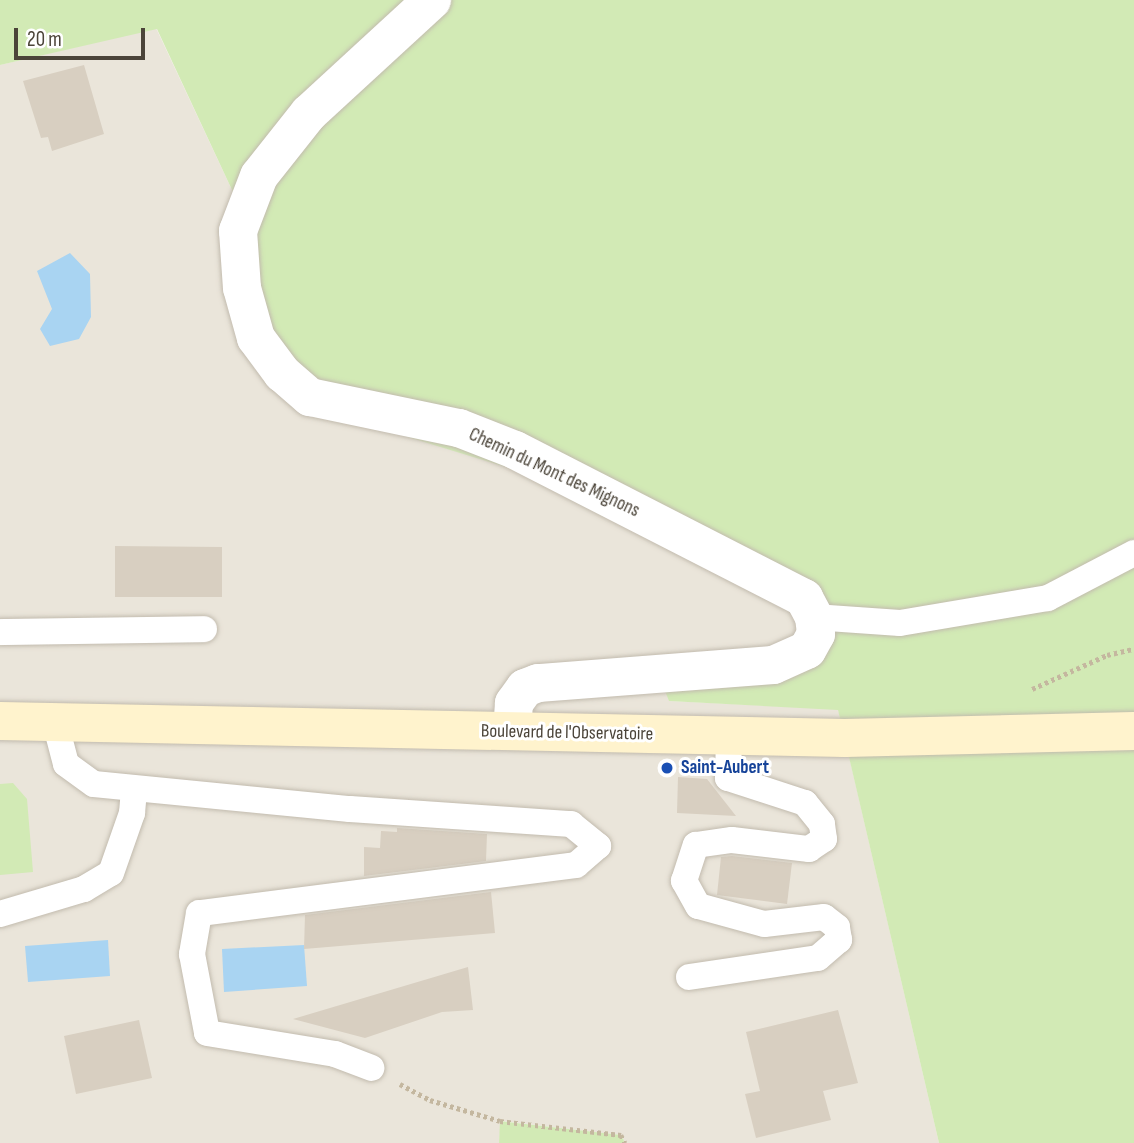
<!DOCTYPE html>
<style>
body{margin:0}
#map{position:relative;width:1134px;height:1143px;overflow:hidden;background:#f6f3ec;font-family:"Sofia Sans Condensed",sans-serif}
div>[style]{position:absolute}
.residential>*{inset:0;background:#eae5da}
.green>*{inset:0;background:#d2eab5}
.water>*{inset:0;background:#a9d4f2}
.building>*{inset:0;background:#d8cfc1}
.path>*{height:4.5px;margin-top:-2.25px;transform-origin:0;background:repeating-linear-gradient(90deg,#c4b79f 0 3.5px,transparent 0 7px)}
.roads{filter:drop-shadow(0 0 2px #c2bbae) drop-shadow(0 0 2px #c2bbae)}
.lane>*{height:26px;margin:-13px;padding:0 13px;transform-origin:13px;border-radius:13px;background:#fff}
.street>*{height:38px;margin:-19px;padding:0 19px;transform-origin:19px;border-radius:19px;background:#fff}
.secondary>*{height:38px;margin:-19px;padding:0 19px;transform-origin:19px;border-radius:19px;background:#fff3cd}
.dots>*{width:19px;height:19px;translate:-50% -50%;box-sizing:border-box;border:4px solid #fff;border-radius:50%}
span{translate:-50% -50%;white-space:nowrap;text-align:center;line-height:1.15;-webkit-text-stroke:6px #fff;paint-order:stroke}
.street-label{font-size:19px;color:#4b4439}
.transit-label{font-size:19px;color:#164399;font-weight:700}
.left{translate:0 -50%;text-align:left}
.scale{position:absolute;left:14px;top:28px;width:131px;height:32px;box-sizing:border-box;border:4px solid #4b4439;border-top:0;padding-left:9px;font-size:21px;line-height:24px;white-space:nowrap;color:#4b4439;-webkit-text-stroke:5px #fff;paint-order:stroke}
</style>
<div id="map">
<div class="residential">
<i style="clip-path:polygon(156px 28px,239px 205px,591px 493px,805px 591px,819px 634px,669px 701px,838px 709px,939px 1143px,625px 1143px,620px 1135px,501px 1121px,499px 1143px,0 1143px,0 65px)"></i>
</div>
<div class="green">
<i style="clip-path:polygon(0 0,1134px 0,1134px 1143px,939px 1143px,838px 710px,669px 701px,662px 683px,775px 670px,820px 610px,591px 493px,300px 404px,259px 368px,239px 205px,157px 29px,0 65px)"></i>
<i style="clip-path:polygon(13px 783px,27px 799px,33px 872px,0 875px,0 784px)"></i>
<i style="clip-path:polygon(500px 1121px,621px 1135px,625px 1143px,499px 1143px)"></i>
</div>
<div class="water">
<i style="clip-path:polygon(70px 253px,90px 274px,91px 317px,79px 339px,50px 346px,40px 329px,52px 309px,37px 271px)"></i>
<i style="clip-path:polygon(108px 940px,110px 976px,28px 982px,25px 946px)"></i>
<i style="clip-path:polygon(304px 945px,307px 986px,224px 992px,222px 949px)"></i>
</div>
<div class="building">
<i style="clip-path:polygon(84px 65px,104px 134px,52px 151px,48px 137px,41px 138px,23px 81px)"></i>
<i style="clip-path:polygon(115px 546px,222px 547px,222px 597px,115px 597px)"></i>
<i style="clip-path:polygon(678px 777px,707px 779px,736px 816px,677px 813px)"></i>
<i style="clip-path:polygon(397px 828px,487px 834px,486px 861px,364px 876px,364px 847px,380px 848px,381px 831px,397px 832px)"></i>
<i style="clip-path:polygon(732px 856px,792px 863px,787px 904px,717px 895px,721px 857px)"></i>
<i style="clip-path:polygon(491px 892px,495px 933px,304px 949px,305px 915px)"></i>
<i style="clip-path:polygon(468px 967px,473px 1010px,442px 1012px,365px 1038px,293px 1019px)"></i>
<i style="clip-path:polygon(838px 1010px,858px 1083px,823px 1091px,831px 1120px,756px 1138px,745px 1094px,760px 1091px,746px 1032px)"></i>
<i style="clip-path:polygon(139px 1020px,152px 1078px,76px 1094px,64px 1036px)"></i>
</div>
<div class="path">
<i style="left:1032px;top:689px;width:82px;rotate:-24.4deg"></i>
<i style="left:1107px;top:655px;width:28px;rotate:-13deg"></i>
<i style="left:400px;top:1084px;width:34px;rotate:28deg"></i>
<i style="left:430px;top:1100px;width:73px;rotate:16.7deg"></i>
<i style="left:500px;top:1121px;width:122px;rotate:6.6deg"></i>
<i style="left:621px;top:1135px;width:9px;rotate:63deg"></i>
</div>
<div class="roads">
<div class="lane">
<i style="left:814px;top:617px;width:86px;rotate:4deg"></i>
<i style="left:900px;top:623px;width:150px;rotate:-9.6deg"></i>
<i style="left:1048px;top:598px;width:97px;rotate:-27.6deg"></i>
<i style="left:0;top:632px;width:204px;rotate:-0.8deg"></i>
<i style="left:55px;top:722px;width:43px;rotate:75.3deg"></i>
<i style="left:66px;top:764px;width:34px;rotate:36deg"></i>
<i style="left:94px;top:784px;width:257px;rotate:5.6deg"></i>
<i style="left:350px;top:809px;width:222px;rotate:3.9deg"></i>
<i style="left:571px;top:824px;width:35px;rotate:39deg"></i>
<i style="left:598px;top:846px;width:29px;rotate:139deg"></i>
<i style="left:576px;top:865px;width:380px;rotate:172.7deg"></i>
<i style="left:199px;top:913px;width:42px;rotate:99.7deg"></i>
<i style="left:192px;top:954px;width:80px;rotate:79.2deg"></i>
<i style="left:207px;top:1033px;width:130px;rotate:9.3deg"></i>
<i style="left:335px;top:1054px;width:39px;rotate:21deg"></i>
<i style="left:0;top:914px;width:88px;rotate:-16.6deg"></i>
<i style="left:84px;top:889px;width:31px;rotate:-31deg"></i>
<i style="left:111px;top:873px;width:64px;rotate:-70.7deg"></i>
<i style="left:132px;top:813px;width:24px;rotate:-85deg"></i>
<i style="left:689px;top:977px;width:130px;rotate:-8.4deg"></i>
<i style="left:818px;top:958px;width:28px;rotate:-41deg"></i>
<i style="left:839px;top:940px;width:13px;rotate:-99deg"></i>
<i style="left:837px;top:927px;width:16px;rotate:-142deg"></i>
<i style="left:824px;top:917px;width:60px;rotate:173.3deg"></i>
<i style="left:764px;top:924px;width:68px;rotate:-164.7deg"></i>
<i style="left:698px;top:906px;width:29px;rotate:-119deg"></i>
<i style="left:684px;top:881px;width:38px;rotate:-72deg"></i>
<i style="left:696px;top:845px;width:36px;rotate:-8deg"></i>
<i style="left:732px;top:840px;width:78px;rotate:6.7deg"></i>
<i style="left:809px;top:849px;width:18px;rotate:-34deg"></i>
<i style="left:824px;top:839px;width:15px;rotate:-98deg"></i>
<i style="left:822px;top:824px;width:27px;rotate:-129deg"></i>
<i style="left:805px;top:803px;width:81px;rotate:-162deg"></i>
<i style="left:728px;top:778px;width:41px;rotate:-88.6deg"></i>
</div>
<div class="street">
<i style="left:432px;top:0;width:167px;rotate:137.4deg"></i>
<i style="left:309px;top:113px;width:80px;rotate:128.4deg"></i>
<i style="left:259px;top:176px;width:59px;rotate:110.9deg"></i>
<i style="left:238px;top:231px;width:57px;rotate:86deg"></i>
<i style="left:242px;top:288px;width:52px;rotate:74.4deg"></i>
<i style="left:256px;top:338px;width:44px;rotate:53.4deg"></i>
<i style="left:282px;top:373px;width:37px;rotate:41deg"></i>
<i style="left:310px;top:397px;width:152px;rotate:11.8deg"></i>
<i style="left:459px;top:428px;width:60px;rotate:21.4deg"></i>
<i style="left:515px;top:450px;width:325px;rotate:27.1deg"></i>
<i style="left:804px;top:598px;width:21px;rotate:62deg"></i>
<i style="left:814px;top:617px;width:17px;rotate:83deg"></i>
<i style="left:816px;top:634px;width:18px;rotate:119deg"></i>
<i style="left:807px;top:650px;width:37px;rotate:156deg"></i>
<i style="left:773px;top:665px;width:236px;rotate:175.6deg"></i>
<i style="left:538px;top:683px;width:14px;rotate:159deg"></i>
<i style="left:525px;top:688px;width:19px;rotate:126deg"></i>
<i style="left:514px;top:703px;width:28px;rotate:94deg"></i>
</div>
<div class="secondary">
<i style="left:0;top:721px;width:845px;rotate:1.15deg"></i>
<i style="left:845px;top:738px;width:289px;rotate:-1.4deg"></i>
</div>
</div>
<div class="dots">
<i style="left:667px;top:768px;background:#1a4fb4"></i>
</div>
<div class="street-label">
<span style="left:554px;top:473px;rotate:25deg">Chemin du Mont des Mignons</span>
<span style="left:567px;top:733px;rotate:1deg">Boulevard de l'Observatoire</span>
</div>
<div class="transit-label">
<span class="left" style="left:681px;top:768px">Saint-Aubert</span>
</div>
<div class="scale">20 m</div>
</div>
